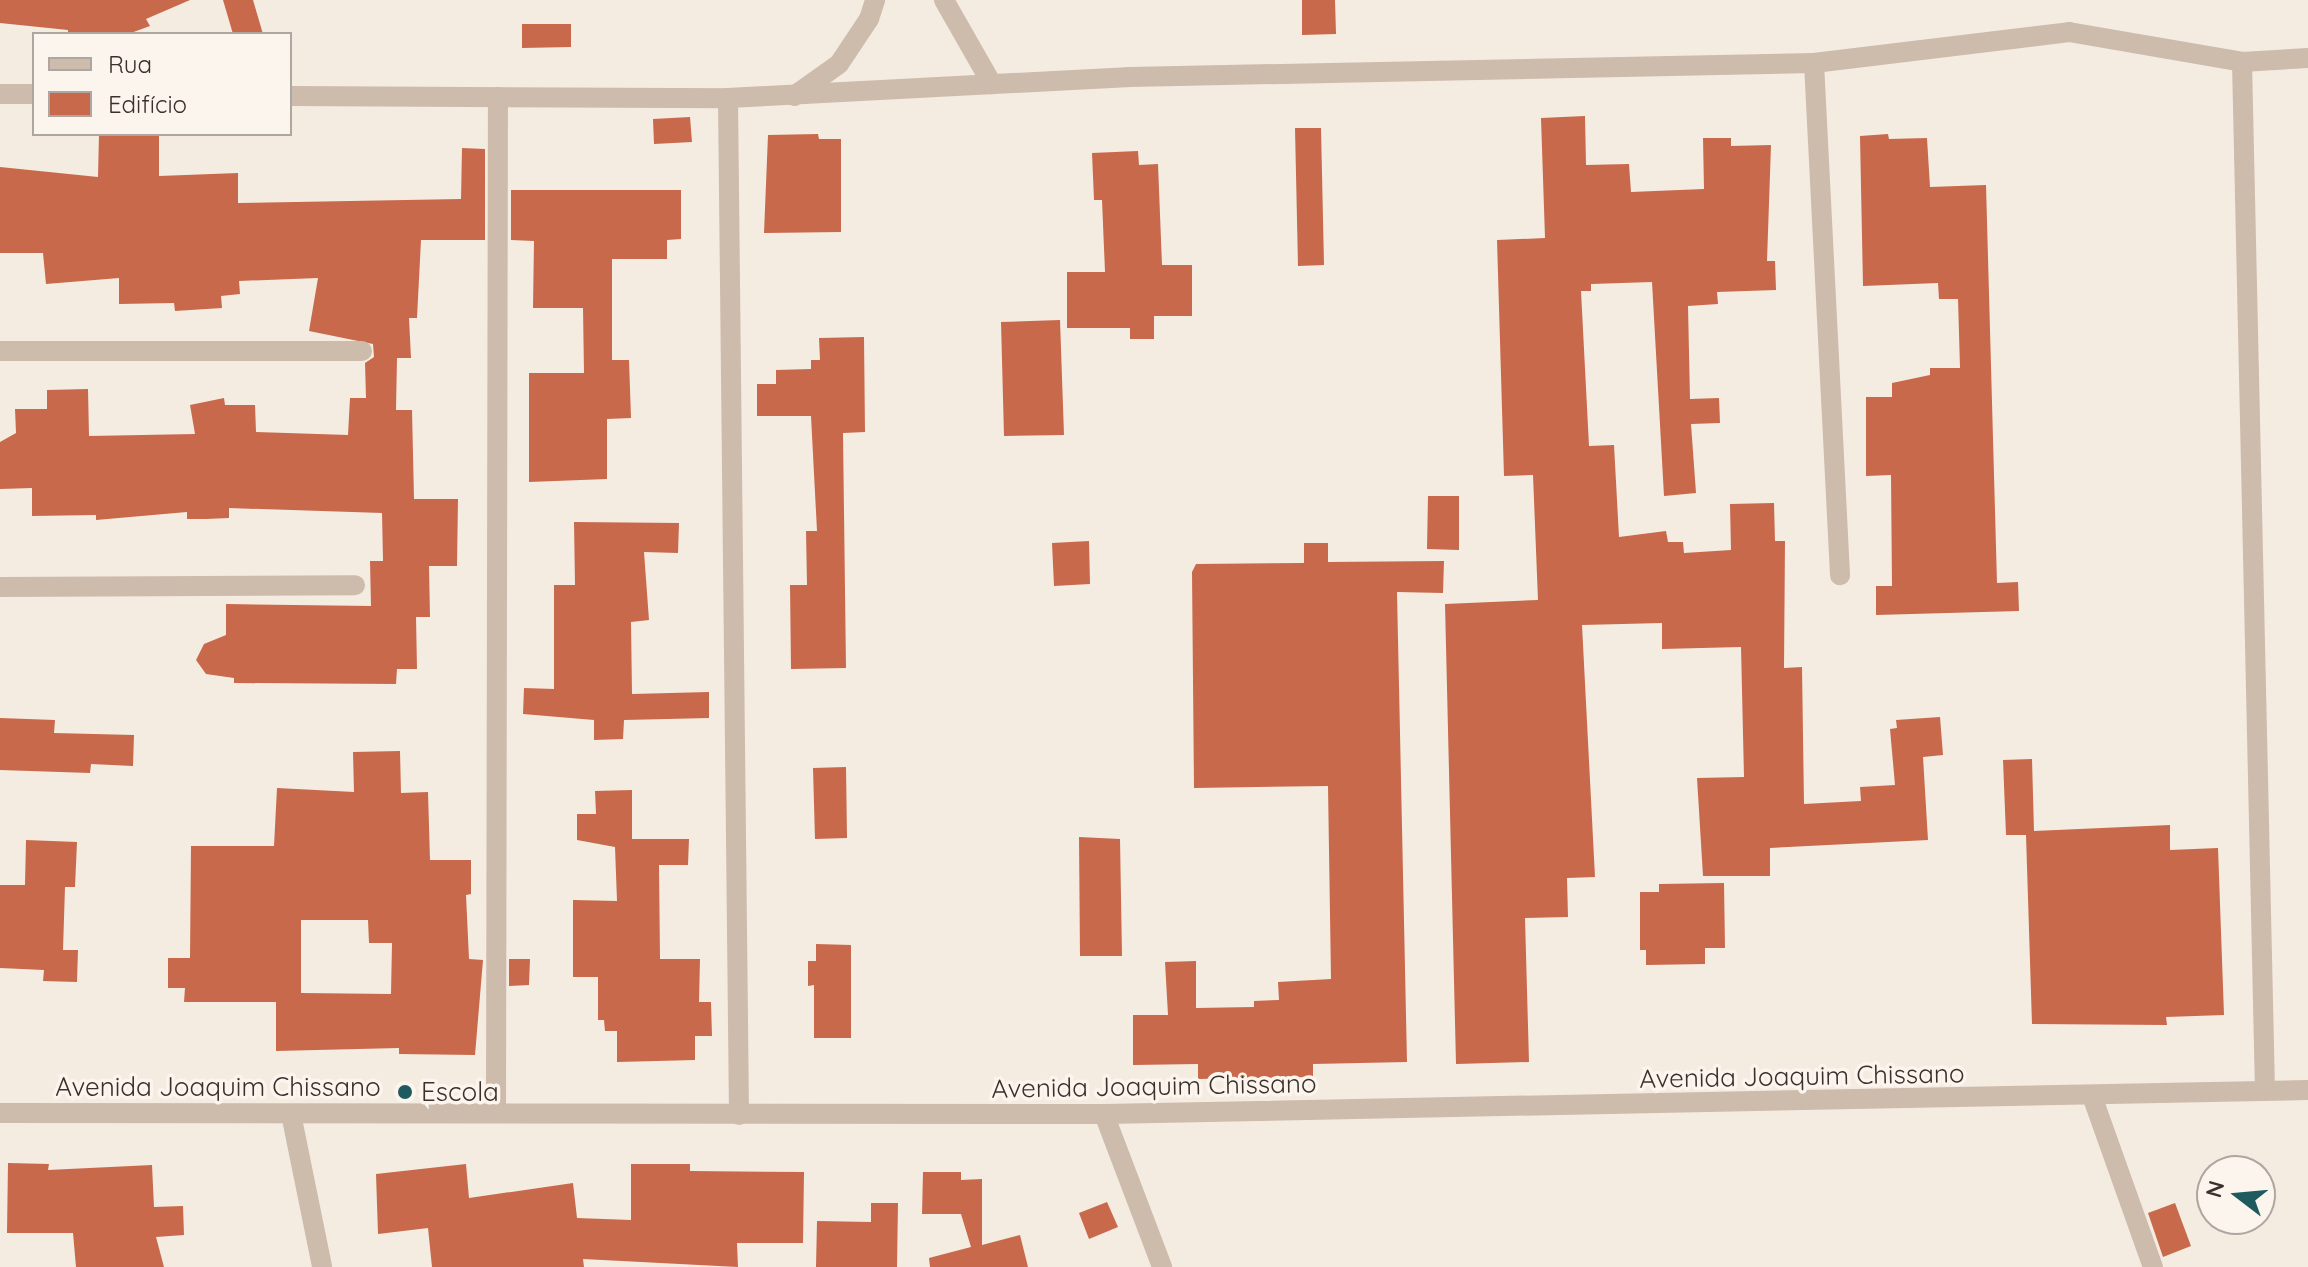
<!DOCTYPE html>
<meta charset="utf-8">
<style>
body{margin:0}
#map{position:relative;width:2308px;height:1267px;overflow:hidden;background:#f4ebe1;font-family:Quicksand,sans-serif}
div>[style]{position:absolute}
.building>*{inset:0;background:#c8694b}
.minor>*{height:20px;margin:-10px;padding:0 10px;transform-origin:10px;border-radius:10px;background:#cdbbac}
.dots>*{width:22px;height:22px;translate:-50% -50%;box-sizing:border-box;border:4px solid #fbf5ee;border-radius:50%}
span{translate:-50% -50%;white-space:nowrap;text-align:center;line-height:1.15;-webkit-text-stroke:7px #fbf5ee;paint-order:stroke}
.street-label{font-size:26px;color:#3b302b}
.poi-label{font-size:26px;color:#3b302b}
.left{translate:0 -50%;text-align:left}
.legend{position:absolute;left:32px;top:32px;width:260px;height:104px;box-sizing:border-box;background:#fbf5ee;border:2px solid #aea6a0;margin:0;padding:10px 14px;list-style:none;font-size:24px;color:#3b302b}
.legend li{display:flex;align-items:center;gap:16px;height:40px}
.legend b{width:40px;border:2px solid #aea6a0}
.north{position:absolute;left:2196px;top:1155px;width:80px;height:80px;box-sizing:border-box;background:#fbf5ee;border:2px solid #aea6a0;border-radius:50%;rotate:286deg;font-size:22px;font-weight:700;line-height:32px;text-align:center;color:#3b302b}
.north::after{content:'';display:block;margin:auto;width:28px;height:36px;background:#1f5a5e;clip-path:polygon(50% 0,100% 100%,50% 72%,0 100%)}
</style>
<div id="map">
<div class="building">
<i style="clip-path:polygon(0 0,190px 0,146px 19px,150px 26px,128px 34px,68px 34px,68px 30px,0 23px)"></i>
<i style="clip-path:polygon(223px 0,253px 0,263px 34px,233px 34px)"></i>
<i style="clip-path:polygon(1302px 0,1335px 0,1336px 34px,1302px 35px)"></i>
<i style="clip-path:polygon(522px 24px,571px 24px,571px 47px,522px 48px)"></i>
<i style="clip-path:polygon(1585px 116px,1586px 165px,1629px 164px,1631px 192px,1704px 189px,1703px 138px,1731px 138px,1731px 146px,1771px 145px,1767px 261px,1775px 261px,1776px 290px,1717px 292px,1718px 304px,1688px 306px,1690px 399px,1719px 398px,1720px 423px,1691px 424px,1696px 493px,1664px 496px,1652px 282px,1591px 284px,1591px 291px,1581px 291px,1589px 446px,1614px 445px,1619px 537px,1666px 531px,1668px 542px,1683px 542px,1684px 553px,1731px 550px,1730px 504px,1774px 503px,1775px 541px,1785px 541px,1784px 668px,1802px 667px,1804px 804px,1861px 801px,1860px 787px,1895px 785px,1890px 729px,1897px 728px,1896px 720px,1940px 717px,1943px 755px,1923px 757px,1928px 840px,1770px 848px,1770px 876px,1703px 876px,1697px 778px,1744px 777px,1741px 647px,1662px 649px,1662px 623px,1582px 625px,1595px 877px,1567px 878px,1568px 917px,1525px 918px,1529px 1062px,1456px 1064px,1445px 604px,1538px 600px,1533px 475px,1504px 476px,1497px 240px,1545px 238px,1541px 118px)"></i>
<i style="clip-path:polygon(690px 117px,692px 142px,654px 144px,653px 119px)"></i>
<i style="clip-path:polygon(1295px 128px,1321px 128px,1324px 265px,1298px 266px)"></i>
<i style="clip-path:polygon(99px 134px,159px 134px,159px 176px,238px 173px,238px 203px,461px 199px,462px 148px,485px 149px,485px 240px,421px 240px,417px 318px,409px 318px,411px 358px,397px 358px,396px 410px,412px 410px,414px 499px,458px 499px,457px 566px,429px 566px,430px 617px,416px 617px,417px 669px,397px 669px,396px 684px,234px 683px,234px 678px,206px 674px,196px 660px,204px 644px,226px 635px,226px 604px,371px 606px,370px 561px,383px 561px,382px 513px,229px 508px,229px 518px,206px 519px,187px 519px,187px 512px,96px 520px,96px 515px,32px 516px,32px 488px,0 489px,0 442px,16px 433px,15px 409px,47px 409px,47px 390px,88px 389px,89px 436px,195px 434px,190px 405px,224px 398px,225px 405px,255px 405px,256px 432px,348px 435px,350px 398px,366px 398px,365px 363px,374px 357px,373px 344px,309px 331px,318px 278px,239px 281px,240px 294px,221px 296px,222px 308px,175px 311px,174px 303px,119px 304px,119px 278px,46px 284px,43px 253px,0 253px,0 167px,98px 177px)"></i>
<i style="clip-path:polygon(818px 134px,819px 139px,841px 139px,841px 232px,764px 233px,768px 135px)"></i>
<i style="clip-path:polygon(1888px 134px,1889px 139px,1927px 138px,1930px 187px,1986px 185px,1997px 583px,2018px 582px,2019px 611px,1876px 615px,1876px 586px,1892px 586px,1891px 475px,1866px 476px,1866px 397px,1892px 397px,1892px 383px,1930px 375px,1930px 368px,1960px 368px,1958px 299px,1939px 299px,1938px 283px,1863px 286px,1860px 136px)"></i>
<i style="clip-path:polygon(1138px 151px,1139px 165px,1158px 164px,1162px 265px,1192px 265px,1192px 316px,1154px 316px,1154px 339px,1130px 339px,1130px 328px,1067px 328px,1067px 272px,1105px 272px,1102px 200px,1094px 200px,1092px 153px)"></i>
<i style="clip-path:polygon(511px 190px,681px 190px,681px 239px,667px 240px,667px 259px,612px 259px,612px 360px,629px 360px,631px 418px,607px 419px,607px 479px,529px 482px,529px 373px,584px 373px,583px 308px,533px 308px,534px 241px,511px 240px)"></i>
<i style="clip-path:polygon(1060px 320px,1064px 435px,1004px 436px,1001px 322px)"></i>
<i style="clip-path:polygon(864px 337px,865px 432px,843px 433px,846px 668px,791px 669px,790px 585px,807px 585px,806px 531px,817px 531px,811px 416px,757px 416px,757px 384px,776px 384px,776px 370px,811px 369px,811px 360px,820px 360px,819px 338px)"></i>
<i style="clip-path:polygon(1428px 496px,1459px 496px,1459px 550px,1427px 549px)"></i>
<i style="clip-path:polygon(574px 522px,679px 523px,678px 553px,644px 552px,649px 620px,631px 622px,632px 694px,709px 692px,709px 718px,624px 720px,623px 739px,594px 740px,594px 720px,523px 714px,524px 688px,554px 689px,554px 585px,575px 585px)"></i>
<i style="clip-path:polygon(1089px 541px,1090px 584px,1054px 586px,1052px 543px)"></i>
<i style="clip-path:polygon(1304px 543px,1328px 543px,1328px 562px,1444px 561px,1443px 593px,1397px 592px,1407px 1062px,1313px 1064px,1313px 1077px,1198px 1079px,1198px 1064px,1133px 1065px,1133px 1015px,1168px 1015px,1165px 962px,1196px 961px,1196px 1008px,1254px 1007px,1254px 1001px,1279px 1000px,1278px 982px,1331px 979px,1328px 786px,1194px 788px,1192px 572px,1196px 564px,1304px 563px)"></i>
<i style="clip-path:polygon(0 718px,55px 720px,54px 733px,134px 735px,133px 766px,91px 764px,90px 773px,0 770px)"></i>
<i style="clip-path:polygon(evenodd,400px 751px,401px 793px,428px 792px,430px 860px,471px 860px,471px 894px,466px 895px,469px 959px,483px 960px,475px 1055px,399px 1054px,399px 1048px,276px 1051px,276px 1002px,184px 1002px,185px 988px,168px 988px,168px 958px,190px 958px,191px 846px,274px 846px,277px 788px,354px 792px,353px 752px,400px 751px,301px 920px,368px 920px,369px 943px,392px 943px,391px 994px,301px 993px,301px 920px)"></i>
<i style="clip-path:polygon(2032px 759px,2034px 831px,2170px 825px,2170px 850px,2218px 848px,2224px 1015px,2166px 1017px,2167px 1025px,2032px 1024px,2026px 835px,2006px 835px,2003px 760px)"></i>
<i style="clip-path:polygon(846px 767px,847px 838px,815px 839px,813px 768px)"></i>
<i style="clip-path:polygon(632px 790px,632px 839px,689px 839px,688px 865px,659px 865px,660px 959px,700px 959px,699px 1002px,711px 1002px,712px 1036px,695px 1036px,695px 1060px,617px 1062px,617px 1031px,605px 1031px,604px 1020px,598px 1020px,598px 977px,573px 977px,573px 900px,617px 901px,615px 847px,577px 840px,577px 814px,596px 814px,595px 791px)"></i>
<i style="clip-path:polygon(1079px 837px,1120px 839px,1122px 956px,1080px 956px)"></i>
<i style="clip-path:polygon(26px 840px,77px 842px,75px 887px,65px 887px,63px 950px,78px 950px,77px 982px,43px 981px,44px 970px,0 968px,0 885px,25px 885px)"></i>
<i style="clip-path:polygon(1724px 883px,1725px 948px,1705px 948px,1705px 964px,1646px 965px,1646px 950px,1640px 950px,1640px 892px,1659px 892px,1659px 884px)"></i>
<i style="clip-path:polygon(816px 944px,851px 945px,851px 1038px,814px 1038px,814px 985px,808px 986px,808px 961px,816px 961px)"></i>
<i style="clip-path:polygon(509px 959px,530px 959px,529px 985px,509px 986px)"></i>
<i style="clip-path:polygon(8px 1163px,49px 1164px,48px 1170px,152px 1165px,154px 1207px,183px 1206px,184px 1235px,156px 1237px,164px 1267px,76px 1267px,73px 1233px,7px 1233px)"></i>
<i style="clip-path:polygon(466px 1164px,469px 1198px,573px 1183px,577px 1218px,631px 1220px,631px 1164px,690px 1164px,690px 1171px,804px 1172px,803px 1243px,737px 1243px,738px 1267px,583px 1259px,584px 1267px,432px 1267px,428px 1228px,378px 1234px,376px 1174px)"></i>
<i style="clip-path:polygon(923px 1172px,961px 1172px,961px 1180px,982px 1179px,982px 1245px,1020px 1235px,1028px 1267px,930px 1267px,929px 1258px,971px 1247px,961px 1214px,922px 1214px)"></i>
<i style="clip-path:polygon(1107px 1202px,1118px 1227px,1089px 1239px,1079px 1213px)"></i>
<i style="clip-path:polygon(871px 1203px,898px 1203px,897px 1267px,816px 1267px,817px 1221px,871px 1222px)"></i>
<i style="clip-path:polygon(2175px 1203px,2191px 1246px,2163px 1257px,2148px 1213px)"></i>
</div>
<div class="minor">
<i style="left:944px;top:0;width:97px;rotate:60.3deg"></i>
<i style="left:2242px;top:62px;width:1029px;rotate:88.72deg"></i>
<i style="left:1814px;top:63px;width:513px;rotate:87.09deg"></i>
<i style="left:0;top:94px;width:34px"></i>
<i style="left:290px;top:96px;width:438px;rotate:0.3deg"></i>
<i style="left:728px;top:98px;width:403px;rotate:-3deg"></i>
<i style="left:1130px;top:77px;width:684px;rotate:-1.17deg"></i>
<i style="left:1814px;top:63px;width:257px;rotate:-6.9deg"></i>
<i style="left:2069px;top:32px;width:176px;rotate:9.8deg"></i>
<i style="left:2242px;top:62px;width:66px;rotate:-3.5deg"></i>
<i style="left:794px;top:96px;width:55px;rotate:-35.4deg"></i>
<i style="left:839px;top:64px;width:54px;rotate:-56.3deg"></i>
<i style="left:869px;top:19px;width:20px;rotate:-72deg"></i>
<i style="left:728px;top:98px;width:1017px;rotate:89.38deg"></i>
<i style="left:0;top:351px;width:362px"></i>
<i style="left:0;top:587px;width:355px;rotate:-0.3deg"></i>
<i style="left:2092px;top:1096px;width:182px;rotate:70.4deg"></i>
<i style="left:496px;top:1111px;width:1014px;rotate:-89.89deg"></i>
<i style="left:0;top:1113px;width:1104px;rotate:0.05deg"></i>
<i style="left:1104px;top:1114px;width:1204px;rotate:-1.14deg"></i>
<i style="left:291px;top:1114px;width:156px;rotate:78.5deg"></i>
<i style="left:1104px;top:1114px;width:164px;rotate:69.2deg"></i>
</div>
<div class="dots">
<i style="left:405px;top:1092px;background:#1f5a5e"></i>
</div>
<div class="street-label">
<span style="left:1802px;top:1076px;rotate:-1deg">Avenida Joaquim Chissano</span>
<span style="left:1154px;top:1086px;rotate:-1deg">Avenida Joaquim Chissano</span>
<span style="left:218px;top:1087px">Avenida Joaquim Chissano</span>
</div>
<div class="poi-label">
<span class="left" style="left:421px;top:1092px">Escola</span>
</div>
<ul class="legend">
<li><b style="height:10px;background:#cdbbac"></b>Rua</li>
<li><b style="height:22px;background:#c8694b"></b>Edifício</li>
</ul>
<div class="north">N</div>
</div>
